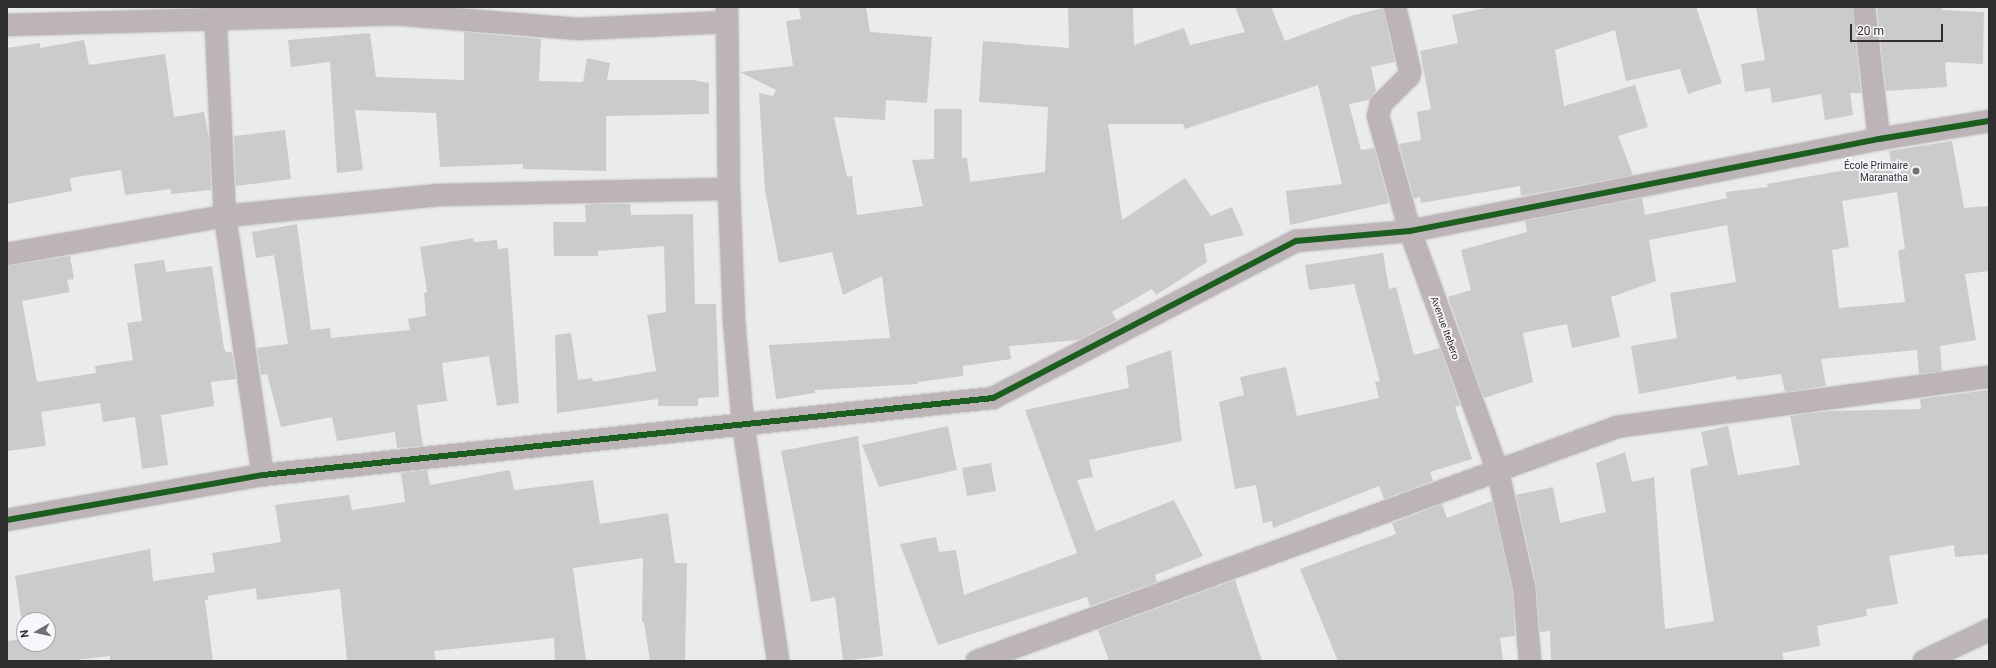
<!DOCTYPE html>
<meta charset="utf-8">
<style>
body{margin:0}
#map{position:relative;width:1996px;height:668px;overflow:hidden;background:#ebeaed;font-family:Roboto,sans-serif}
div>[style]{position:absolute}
.building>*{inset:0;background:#cccbcb}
.roads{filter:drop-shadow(0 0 1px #c5c5c6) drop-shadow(0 0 1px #c5c5c6)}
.minor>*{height:22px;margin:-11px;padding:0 11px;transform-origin:11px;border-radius:11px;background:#bdb4b7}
.tertiary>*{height:22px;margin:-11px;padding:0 11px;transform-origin:11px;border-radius:11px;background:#bdb4b7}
.cycleway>*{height:6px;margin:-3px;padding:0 3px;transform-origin:3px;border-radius:3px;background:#1b5e20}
.dots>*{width:11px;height:11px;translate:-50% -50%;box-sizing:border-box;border:2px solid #f8f6fb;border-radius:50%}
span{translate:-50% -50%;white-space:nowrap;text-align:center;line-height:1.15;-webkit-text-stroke:3.5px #f8f6fb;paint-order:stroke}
.poi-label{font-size:10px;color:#2f2f30}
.right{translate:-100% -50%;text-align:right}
.street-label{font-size:10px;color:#2f2f30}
.frame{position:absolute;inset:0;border:8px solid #2f2f30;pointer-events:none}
.north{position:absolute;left:16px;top:612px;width:40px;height:40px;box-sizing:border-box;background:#f8f6fb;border:1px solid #a8a6aa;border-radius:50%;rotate:261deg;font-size:11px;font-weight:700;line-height:16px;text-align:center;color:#2f2f30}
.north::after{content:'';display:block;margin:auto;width:14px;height:18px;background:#717072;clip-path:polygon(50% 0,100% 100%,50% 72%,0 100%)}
.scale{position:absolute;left:1850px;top:24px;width:93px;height:18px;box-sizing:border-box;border:2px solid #2f2f30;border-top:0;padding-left:5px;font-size:12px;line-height:14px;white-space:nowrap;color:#2f2f30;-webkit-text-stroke:3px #f8f6fb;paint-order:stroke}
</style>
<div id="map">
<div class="building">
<i style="clip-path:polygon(799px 7px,866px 7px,870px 32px,932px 37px,927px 103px,886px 100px,885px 120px,834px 117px,847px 177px,852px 176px,857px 215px,923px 206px,912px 160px,934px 159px,934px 109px,962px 109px,962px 158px,967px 158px,970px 182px,1045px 172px,1048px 107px,979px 102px,983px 41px,1069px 48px,1068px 7px,1133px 7px,1134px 45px,1184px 28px,1190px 45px,1245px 32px,1235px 7px,1271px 7px,1285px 41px,1354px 15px,1383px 8px,1395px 62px,1371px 67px,1376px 91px,1369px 100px,1349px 104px,1361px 150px,1374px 148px,1389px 203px,1290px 225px,1286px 191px,1342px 184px,1318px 85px,1185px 129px,1183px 124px,1108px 124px,1122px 220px,1185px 178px,1211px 216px,1232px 207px,1244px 235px,1204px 244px,1207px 262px,1156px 295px,1152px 289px,1112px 312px,1116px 320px,1078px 340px,1009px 346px,1011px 359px,963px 366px,963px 376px,918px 382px,918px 384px,815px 390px,815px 393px,776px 399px,769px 345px,890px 338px,882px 276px,843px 295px,832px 252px,779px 263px,765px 190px,759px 93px,773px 96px,776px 90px,740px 72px,793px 66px,786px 21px,801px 19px)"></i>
<i style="clip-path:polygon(1491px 7px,1696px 7px,1722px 83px,1688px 94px,1680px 69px,1626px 81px,1615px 30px,1555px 50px,1564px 106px,1635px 85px,1648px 127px,1618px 136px,1633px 175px,1521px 196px,1520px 186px,1421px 203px,1420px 197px,1414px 199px,1399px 144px,1421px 140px,1417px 112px,1431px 109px,1420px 51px,1458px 43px,1452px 15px)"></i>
<i style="clip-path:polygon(1756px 7px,1852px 7px,1861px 93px,1850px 93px,1853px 115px,1825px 120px,1821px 94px,1772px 103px,1770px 88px,1745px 92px,1741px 64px,1765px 60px)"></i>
<i style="clip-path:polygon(1877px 7px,1942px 7px,1942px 10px,1984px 12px,1983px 64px,1945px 62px,1947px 87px,1886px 91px)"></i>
<i style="clip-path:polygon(464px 32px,541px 39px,539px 81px,583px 82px,587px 58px,610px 63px,607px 80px,693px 80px,709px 83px,709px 114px,606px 116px,606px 171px,523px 169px,523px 164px,440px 167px,436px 113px,355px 110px,363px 170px,337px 173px,330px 62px,291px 67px,288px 40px,370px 33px,376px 77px,464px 80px)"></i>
<i style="clip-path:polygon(84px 40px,89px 65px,165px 54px,174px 117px,204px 112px,209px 139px,211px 190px,171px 194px,171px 189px,125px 195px,121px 170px,70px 178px,72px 191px,7px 204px,7px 48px,40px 43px,40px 48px)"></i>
<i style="clip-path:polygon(285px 130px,291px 179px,236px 186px,234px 136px)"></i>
<i style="clip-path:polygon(evenodd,1952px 141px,1964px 208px,1989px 206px,1989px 271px,1965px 274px,1976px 340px,1940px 346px,1942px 371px,1919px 374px,1917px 350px,1821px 359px,1826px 386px,1785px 392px,1781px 374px,1737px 380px,1736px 376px,1639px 394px,1631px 346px,1677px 338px,1670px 293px,1736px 282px,1727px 225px,1649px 240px,1656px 281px,1611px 297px,1620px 337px,1572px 348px,1567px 324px,1523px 333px,1533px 382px,1484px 398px,1448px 297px,1471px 290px,1461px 250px,1527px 232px,1525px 221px,1642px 198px,1645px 215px,1727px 198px,1726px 192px,1768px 187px,1767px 184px,1891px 162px,1889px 151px,1952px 141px,1897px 192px,1905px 249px,1898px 250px,1905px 302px,1839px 308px,1832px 250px,1849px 247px,1842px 201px,1897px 192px)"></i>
<i style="clip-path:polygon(595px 204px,630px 204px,631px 215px,693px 214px,695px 304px,716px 304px,719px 397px,698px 398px,698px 406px,658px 406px,658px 399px,557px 413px,555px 335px,571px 333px,578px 380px,592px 378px,593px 382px,656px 371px,647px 315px,666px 312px,664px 246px,598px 251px,598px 256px,554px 256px,553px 222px,586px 222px,585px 205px)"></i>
<i style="clip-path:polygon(297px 224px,311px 330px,330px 328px,331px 338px,410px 330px,408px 319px,426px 316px,424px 293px,427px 292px,420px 247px,473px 238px,474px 242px,497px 240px,498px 249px,508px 248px,519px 403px,497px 406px,489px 356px,442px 363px,447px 401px,417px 405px,423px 446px,397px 448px,395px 432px,337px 441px,332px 417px,281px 427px,267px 374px,261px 375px,257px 348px,288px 344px,274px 255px,256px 258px,252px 232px)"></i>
<i style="clip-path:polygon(1383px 253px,1389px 289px,1396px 287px,1414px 355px,1440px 348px,1460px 405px,1455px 407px,1472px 459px,1430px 472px,1433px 481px,1384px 499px,1379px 486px,1273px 528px,1272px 521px,1263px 523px,1256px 485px,1235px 489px,1219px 402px,1244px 395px,1240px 377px,1286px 367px,1297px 416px,1379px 398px,1375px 382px,1380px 381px,1354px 284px,1309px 290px,1305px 265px)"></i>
<i style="clip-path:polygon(70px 256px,74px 279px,67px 280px,70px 292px,22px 301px,37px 382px,96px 373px,95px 366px,133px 360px,127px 323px,142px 321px,134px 264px,164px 260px,166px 272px,212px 266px,224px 348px,226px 352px,232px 352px,236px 379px,211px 382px,214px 406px,161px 415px,168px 465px,142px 469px,135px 417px,103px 422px,100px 403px,41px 412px,46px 446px,7px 451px,7px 266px)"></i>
<i style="clip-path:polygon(1171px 350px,1182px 441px,1089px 460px,1093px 477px,1077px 480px,1096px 531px,1174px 500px,1203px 556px,1155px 575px,1157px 582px,1090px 606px,1087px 597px,938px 645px,900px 544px,936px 537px,939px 552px,956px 550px,964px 595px,1077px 553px,1025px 410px,1129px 388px,1126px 366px)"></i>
<i style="clip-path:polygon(1989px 390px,1989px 554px,1955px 557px,1954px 545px,1889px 556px,1898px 604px,1866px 609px,1867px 616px,1817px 626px,1820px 646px,1782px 653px,1784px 661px,1551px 661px,1550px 631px,1540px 632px,1536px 584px,1516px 495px,1553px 487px,1560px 523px,1606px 512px,1596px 463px,1625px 452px,1632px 482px,1654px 477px,1665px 629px,1714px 621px,1690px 469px,1708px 465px,1701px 432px,1728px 426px,1738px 475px,1800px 465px,1790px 416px,1830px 411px,1921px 409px,1920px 399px)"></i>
<i style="clip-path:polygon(948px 426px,957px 470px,879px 487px,862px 445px)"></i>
<i style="clip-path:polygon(858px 436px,883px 656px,843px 661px,835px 597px,811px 602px,781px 451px)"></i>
<i style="clip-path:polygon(991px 463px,996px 491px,967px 496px,962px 468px)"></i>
<i style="clip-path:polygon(427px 470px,430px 485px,510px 470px,514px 490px,593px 480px,600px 524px,668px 513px,675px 563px,687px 563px,685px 661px,650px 661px,644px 622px,642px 622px,643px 558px,573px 568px,586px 661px,555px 661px,554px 638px,434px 651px,436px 661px,347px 661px,340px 589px,257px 600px,256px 588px,208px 596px,208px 600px,205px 600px,213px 661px,110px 661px,110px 656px,66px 661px,7px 661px,7px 641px,24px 639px,24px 644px,48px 644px,48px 620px,24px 620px,24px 636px,15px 576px,150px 549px,153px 581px,215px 572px,212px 553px,281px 542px,275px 505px,349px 495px,352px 510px,405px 502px,401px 473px)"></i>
<i style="clip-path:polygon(1492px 501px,1512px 589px,1515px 636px,1500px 638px,1503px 661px,1338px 661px,1300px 569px,1396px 534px,1392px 523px,1442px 504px,1447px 518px)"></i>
<i style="clip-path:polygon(1235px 580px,1262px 661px,1109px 661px,1098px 630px)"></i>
</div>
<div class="roads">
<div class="minor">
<i style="left:215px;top:7px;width:209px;rotate:87.3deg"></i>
<i style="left:225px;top:216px;width:262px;rotate:81.7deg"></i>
<i style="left:1395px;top:7px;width:66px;rotate:76.8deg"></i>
<i style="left:1410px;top:71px;width:5px;rotate:101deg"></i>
<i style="left:1409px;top:76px;width:40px;rotate:135deg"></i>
<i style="left:1381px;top:104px;width:12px;rotate:104deg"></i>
<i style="left:1378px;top:116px;width:119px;rotate:74.5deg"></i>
<i style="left:1410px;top:231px;width:257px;rotate:69.9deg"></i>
<i style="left:1498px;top:472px;width:118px;rotate:77.3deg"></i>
<i style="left:1524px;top:587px;width:74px;rotate:85.4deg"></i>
<i style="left:1864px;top:7px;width:133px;rotate:83.5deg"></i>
<i style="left:7px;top:25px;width:386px;rotate:-1.6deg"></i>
<i style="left:393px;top:14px;width:186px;rotate:4.6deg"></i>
<i style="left:578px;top:29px;width:149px;rotate:-2.7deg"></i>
<i style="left:7px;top:254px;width:221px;rotate:-9.9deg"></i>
<i style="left:225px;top:216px;width:215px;rotate:-5.6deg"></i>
<i style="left:439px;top:195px;width:290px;rotate:-1.2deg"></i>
<i style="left:7px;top:520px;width:260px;rotate:-10deg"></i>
<i style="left:263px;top:475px;width:734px;rotate:-6.02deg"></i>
<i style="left:993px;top:398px;width:341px;rotate:-27.4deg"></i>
<i style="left:1296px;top:241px;width:114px;rotate:-5deg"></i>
<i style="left:1410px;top:231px;width:478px;rotate:-11.1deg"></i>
<i style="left:1879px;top:139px;width:111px;rotate:-9.3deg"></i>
<i style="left:977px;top:661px;width:681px;rotate:-20.08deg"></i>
<i style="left:1617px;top:427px;width:375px;rotate:-7.7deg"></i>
<i style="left:1924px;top:661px;width:72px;rotate:-25.5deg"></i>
</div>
<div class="tertiary">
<i style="left:727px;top:7px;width:182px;rotate:89.4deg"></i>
<i style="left:729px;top:189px;width:132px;rotate:87.8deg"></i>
<i style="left:734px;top:321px;width:102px;rotate:85deg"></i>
<i style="left:743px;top:423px;width:241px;rotate:81.6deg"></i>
</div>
</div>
<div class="cycleway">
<i style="left:7px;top:520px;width:260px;rotate:-10deg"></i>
<i style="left:263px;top:475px;width:734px;rotate:-6.02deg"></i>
<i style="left:993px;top:398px;width:341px;rotate:-27.4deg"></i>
<i style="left:1296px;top:241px;width:114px;rotate:-5deg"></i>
<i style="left:1410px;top:231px;width:478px;rotate:-11.1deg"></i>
<i style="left:1879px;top:139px;width:111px;rotate:-9.3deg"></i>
</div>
<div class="dots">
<i style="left:1916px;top:171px;background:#717072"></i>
</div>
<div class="poi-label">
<span class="right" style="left:1908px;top:171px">École Primaire<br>Maranatha</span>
</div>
<div class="street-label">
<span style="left:1445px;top:328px;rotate:70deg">Avenue Itebero</span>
</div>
<div class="frame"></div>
<div class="north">N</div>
<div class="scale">20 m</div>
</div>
